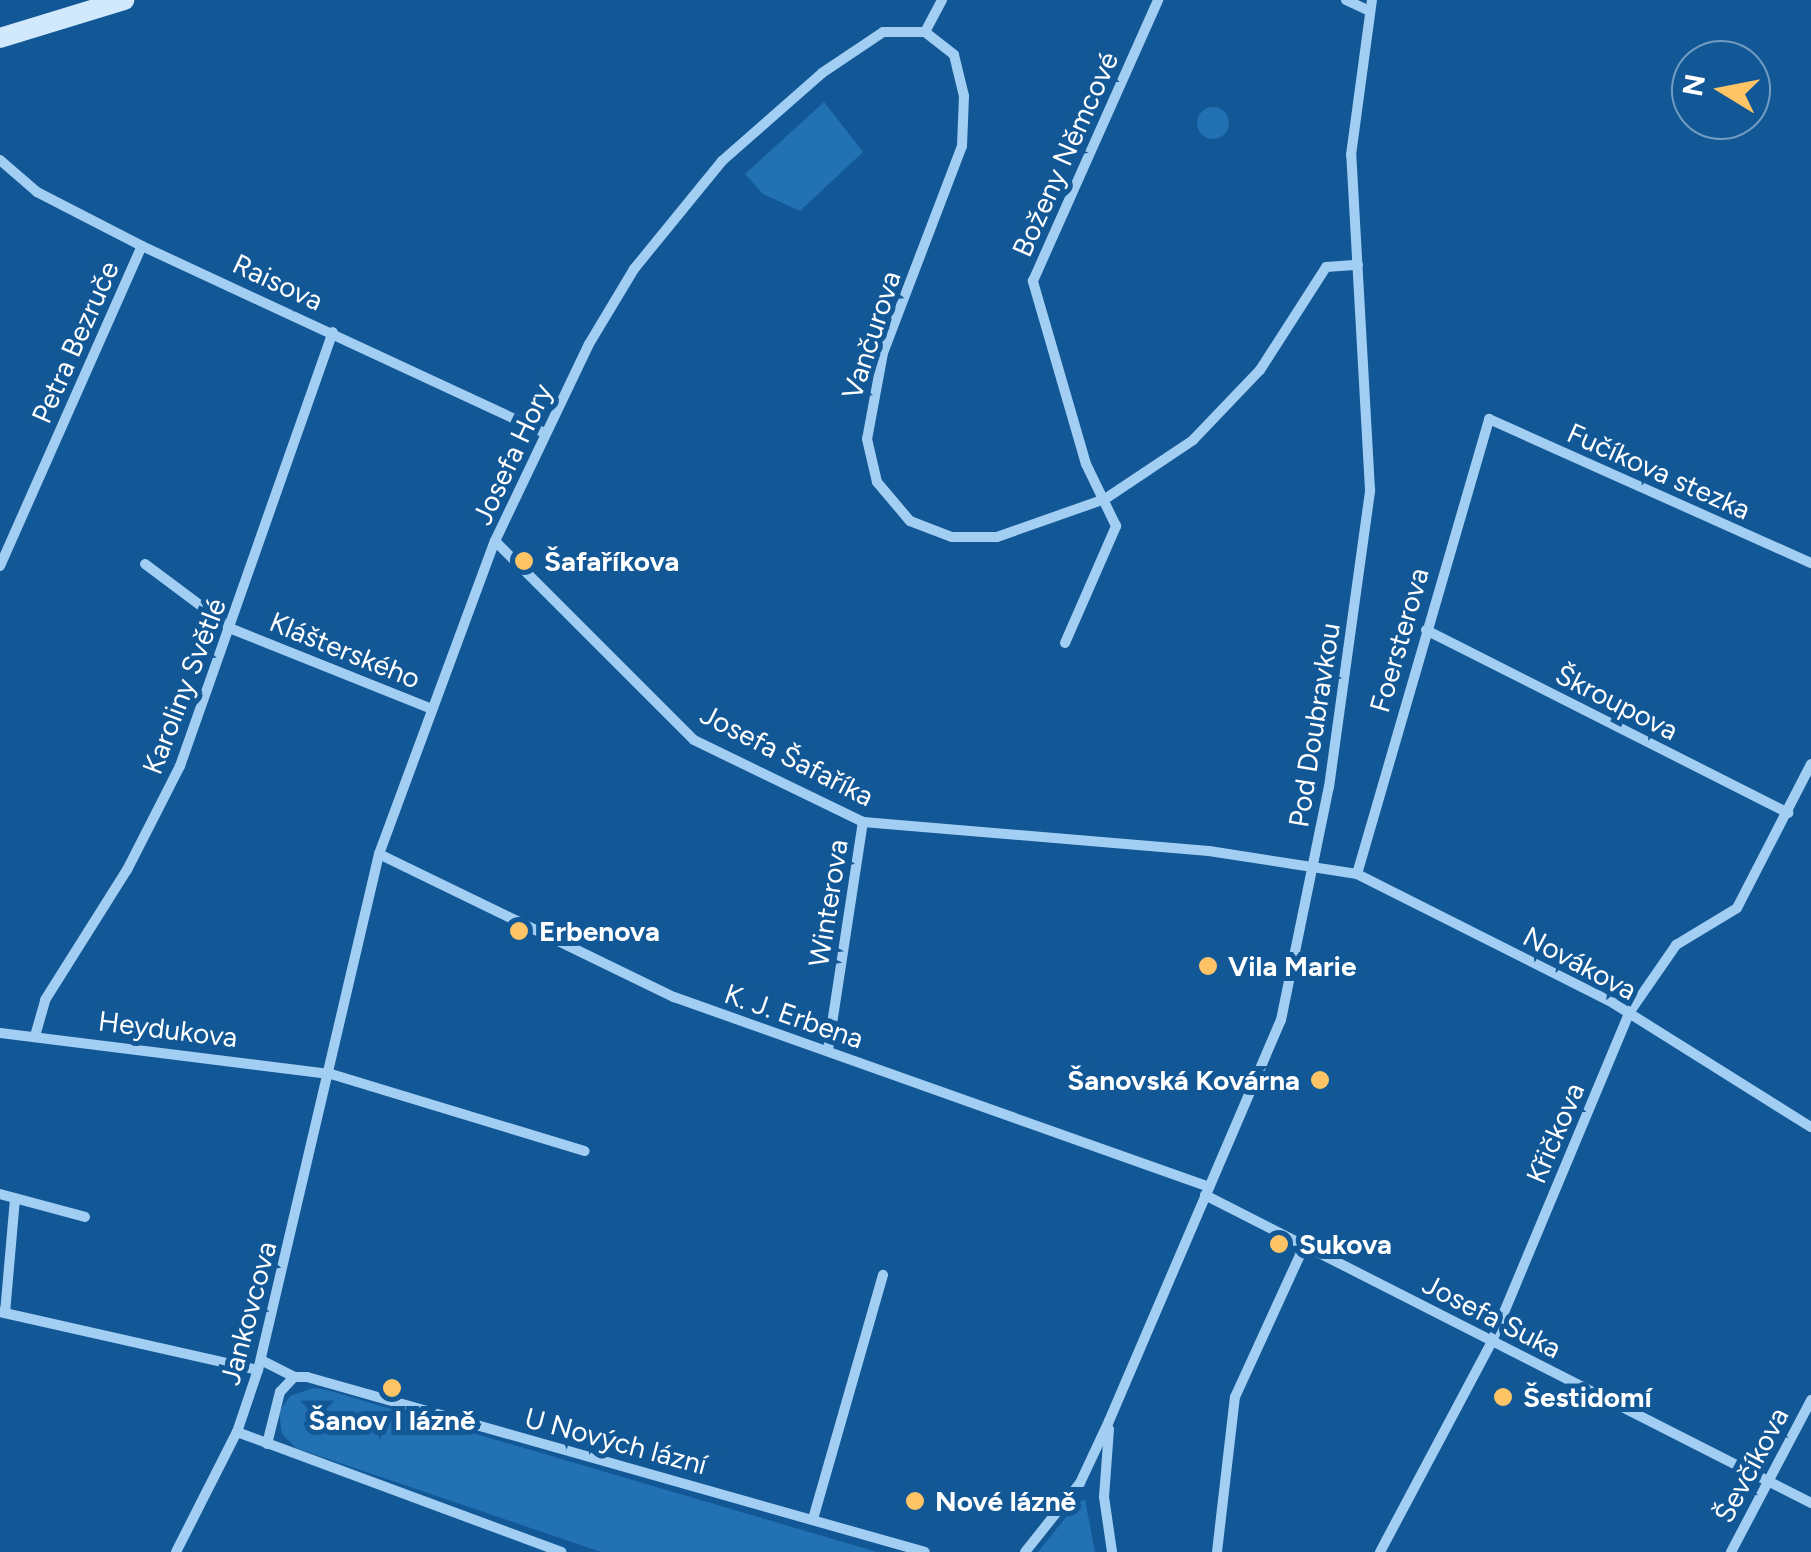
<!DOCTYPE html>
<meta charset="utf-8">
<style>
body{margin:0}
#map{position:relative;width:1811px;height:1552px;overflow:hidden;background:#135896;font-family:Figtree,sans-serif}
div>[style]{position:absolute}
.green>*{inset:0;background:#2271b3}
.round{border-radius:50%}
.street>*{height:10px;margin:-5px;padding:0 5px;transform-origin:5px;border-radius:5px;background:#a3cef3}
.secondary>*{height:20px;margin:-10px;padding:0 10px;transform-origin:10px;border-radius:10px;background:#d2e8fc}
.dots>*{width:28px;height:28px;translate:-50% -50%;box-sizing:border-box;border:5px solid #135896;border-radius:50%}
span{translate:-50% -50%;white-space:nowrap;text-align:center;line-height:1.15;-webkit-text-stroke:10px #135896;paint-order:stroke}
.street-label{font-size:28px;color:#fff}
.poi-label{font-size:28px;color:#fff;font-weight:700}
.left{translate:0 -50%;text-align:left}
.right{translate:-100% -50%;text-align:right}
.north{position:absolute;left:1671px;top:40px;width:100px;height:100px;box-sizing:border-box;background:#135896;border:2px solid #719bc0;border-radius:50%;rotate:280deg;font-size:28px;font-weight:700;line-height:40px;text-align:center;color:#fff}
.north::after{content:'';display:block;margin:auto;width:35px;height:45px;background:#ffc465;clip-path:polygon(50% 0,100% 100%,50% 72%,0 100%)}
</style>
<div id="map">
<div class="green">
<i style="clip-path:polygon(824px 102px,863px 152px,800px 211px,763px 194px,745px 174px)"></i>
<i class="round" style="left:1197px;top:107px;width:32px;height:32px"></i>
<i style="clip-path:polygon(313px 1388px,327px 1390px,877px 1552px,601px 1552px,296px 1448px,282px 1434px,279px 1412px,290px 1396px)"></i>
<i style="clip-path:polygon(1085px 1500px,1095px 1552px,1038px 1552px,1079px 1501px)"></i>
</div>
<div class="street">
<i style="left:1346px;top:0;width:26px;rotate:25deg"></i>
<i style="left:925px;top:32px;width:36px;rotate:-62deg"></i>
<i style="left:0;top:160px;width:49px;rotate:40.9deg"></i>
<i style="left:37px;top:192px;width:118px;rotate:27.2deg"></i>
<i style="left:142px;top:246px;width:444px;rotate:24.9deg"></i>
<i style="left:495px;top:541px;width:281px;rotate:45deg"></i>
<i style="left:694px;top:740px;width:188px;rotate:25.9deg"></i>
<i style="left:863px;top:822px;width:347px;rotate:4.8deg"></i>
<i style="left:1209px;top:851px;width:150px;rotate:8.8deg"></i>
<i style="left:1357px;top:874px;width:287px;rotate:26.7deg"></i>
<i style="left:1613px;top:1003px;width:234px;rotate:32.1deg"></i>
<i style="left:145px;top:564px;width:109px;rotate:36.8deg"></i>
<i style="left:232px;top:629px;width:215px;rotate:21.8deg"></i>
<i style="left:0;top:566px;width:350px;rotate:-66.1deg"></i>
<i style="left:1426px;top:630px;width:406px;rotate:26.8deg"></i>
<i style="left:1065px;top:643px;width:128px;rotate:-66.4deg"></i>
<i style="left:1116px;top:526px;width:69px;rotate:-115.8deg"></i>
<i style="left:1086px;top:464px;width:191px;rotate:-106.2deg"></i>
<i style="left:1033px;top:281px;width:308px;rotate:-66deg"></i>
<i style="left:379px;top:854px;width:328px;rotate:25.9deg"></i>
<i style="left:674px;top:997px;width:568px;rotate:19.55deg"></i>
<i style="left:1357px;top:874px;width:474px;rotate:-73.8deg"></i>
<i style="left:1489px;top:419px;width:353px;rotate:24.1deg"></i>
<i style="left:0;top:1033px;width:334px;rotate:7.1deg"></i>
<i style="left:331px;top:1074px;width:265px;rotate:16.9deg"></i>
<i style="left:35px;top:1036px;width:37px;rotate:-74deg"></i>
<i style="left:45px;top:1000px;width:154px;rotate:-57.8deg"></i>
<i style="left:127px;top:870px;width:117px;rotate:-63deg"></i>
<i style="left:180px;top:766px;width:460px;rotate:-70.6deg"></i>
<i style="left:828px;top:1050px;width:231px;rotate:-81.3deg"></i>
<i style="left:0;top:1194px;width:88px;rotate:15.1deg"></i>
<i style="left:1205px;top:1195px;width:680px;rotate:26.94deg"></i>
<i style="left:0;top:1312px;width:264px;rotate:12.7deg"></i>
<i style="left:5px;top:1313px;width:115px;rotate:-85deg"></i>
<i style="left:261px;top:1360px;width:37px;rotate:27deg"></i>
<i style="left:1109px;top:1429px;width:68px;rotate:94.2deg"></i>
<i style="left:1104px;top:1497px;width:56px;rotate:81.7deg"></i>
<i style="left:237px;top:1432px;width:346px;rotate:20.3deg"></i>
<i style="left:267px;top:1444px;width:54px;rotate:-76deg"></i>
<i style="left:280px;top:1392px;width:21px;rotate:-47deg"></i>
<i style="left:294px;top:1377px;width:13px"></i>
<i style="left:307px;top:1377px;width:642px;rotate:15.81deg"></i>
<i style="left:813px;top:1519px;width:254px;rotate:-74deg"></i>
<i style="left:176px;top:1552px;width:135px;rotate:-63.1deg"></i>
<i style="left:237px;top:1432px;width:65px;rotate:-71.3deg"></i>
<i style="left:258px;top:1370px;width:530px;rotate:-76.8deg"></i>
<i style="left:379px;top:854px;width:334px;rotate:-69.7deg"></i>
<i style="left:495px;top:541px;width:218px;rotate:-64.5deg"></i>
<i style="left:589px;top:344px;width:87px;rotate:-59deg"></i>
<i style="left:634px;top:269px;width:139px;rotate:-50.8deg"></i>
<i style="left:722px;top:161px;width:133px;rotate:-41.3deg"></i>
<i style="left:822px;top:73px;width:73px;rotate:-33.9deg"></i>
<i style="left:883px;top:32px;width:42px"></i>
<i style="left:925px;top:32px;width:37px;rotate:38deg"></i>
<i style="left:954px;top:55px;width:42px;rotate:76.3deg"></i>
<i style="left:964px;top:96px;width:50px;rotate:92.3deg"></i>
<i style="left:962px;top:146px;width:222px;rotate:110.9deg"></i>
<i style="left:883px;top:353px;width:87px;rotate:100.5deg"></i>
<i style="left:867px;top:439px;width:44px;rotate:76.9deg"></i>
<i style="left:877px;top:482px;width:51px;rotate:49.8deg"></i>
<i style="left:910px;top:521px;width:45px;rotate:20.9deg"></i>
<i style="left:952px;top:537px;width:45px"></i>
<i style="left:997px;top:537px;width:114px;rotate:-19.4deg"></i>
<i style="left:1105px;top:499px;width:106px;rotate:-33.8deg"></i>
<i style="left:1193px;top:440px;width:97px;rotate:-46.3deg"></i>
<i style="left:1260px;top:370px;width:122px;rotate:-57.3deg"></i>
<i style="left:1326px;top:267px;width:32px;rotate:-4deg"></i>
<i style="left:1025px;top:1552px;width:88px;rotate:-51.4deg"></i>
<i style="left:1080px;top:1483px;width:68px;rotate:-64.9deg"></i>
<i style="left:1109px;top:1421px;width:436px;rotate:-66.8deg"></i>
<i style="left:1281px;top:1020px;width:238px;rotate:-78.4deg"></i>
<i style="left:1329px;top:787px;width:300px;rotate:-82.1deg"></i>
<i style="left:1370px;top:490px;width:336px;rotate:-93.2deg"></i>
<i style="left:1351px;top:155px;width:156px;rotate:-82.3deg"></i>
<i style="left:1217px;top:1552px;width:156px;rotate:-83.4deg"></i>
<i style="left:1235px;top:1397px;width:166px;rotate:-65.4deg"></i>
<i style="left:1380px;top:1552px;width:239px;rotate:-62deg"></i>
<i style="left:1492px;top:1341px;width:355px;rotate:-67.3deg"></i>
<i style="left:1629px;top:1013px;width:83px;rotate:-55.3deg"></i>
<i style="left:1676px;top:945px;width:71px;rotate:-31.2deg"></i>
<i style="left:1737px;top:908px;width:162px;rotate:-62.8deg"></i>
<i style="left:1731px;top:1552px;width:172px;rotate:-62.2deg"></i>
</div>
<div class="secondary">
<i style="left:0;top:38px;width:130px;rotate:-17deg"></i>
</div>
<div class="dots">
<i style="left:524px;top:561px;background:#ffc465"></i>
<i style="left:519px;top:931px;background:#ffc465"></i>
<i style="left:1208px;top:966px;background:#ffc465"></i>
<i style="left:1320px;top:1080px;background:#ffc465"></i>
<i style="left:1279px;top:1244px;background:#ffc465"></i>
<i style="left:392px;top:1388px;background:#ffc465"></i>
<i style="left:1503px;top:1397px;background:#ffc465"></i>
<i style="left:915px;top:1501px;background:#ffc465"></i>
</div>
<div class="street-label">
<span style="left:1065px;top:154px;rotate:-66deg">Boženy Němcové</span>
<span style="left:278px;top:282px;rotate:25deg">Raisova</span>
<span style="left:871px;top:335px;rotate:-72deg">Vančurova</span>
<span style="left:75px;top:342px;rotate:-66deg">Petra Bezruče</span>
<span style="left:512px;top:454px;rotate:-65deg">Josefa Hory</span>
<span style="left:1659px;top:471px;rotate:24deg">Fučíkova stezka</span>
<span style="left:1399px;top:640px;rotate:-74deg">Foersterova</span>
<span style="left:345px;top:650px;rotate:22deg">Klášterského</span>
<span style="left:184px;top:686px;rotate:-69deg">Karoliny Světlé</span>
<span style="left:1617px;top:702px;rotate:27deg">Škroupova</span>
<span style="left:1314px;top:725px;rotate:-81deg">Pod Doubravkou</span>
<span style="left:787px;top:755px;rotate:27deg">Josefa Šafaříka</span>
<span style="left:828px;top:903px;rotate:-81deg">Winterova</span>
<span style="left:1580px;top:963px;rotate:28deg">Novákova</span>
<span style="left:794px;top:1016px;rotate:19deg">K. J. Erbena</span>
<span style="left:168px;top:1029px;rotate:7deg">Heydukova</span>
<span style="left:1555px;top:1133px;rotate:-67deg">Křičkova</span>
<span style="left:248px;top:1313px;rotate:-75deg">Jankovcova</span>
<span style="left:1492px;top:1316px;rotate:27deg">Josefa Suka</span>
<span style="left:616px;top:1441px;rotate:15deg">U Nových lázní</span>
<span style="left:1751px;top:1465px;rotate:-62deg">Ševčíkova</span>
</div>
<div class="poi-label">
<span class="left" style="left:544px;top:561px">Šafaříkova</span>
<span class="left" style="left:539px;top:931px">Erbenova</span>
<span class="left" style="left:1228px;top:966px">Vila Marie</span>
<span class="right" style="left:1300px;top:1080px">Šanovská Kovárna</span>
<span class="left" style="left:1299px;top:1244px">Sukova</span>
<span class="left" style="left:1523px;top:1397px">Šestidomí</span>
<span style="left:392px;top:1420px">Šanov I lázně</span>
<span class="left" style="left:935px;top:1501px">Nové lázně</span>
</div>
<div class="north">N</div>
</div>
